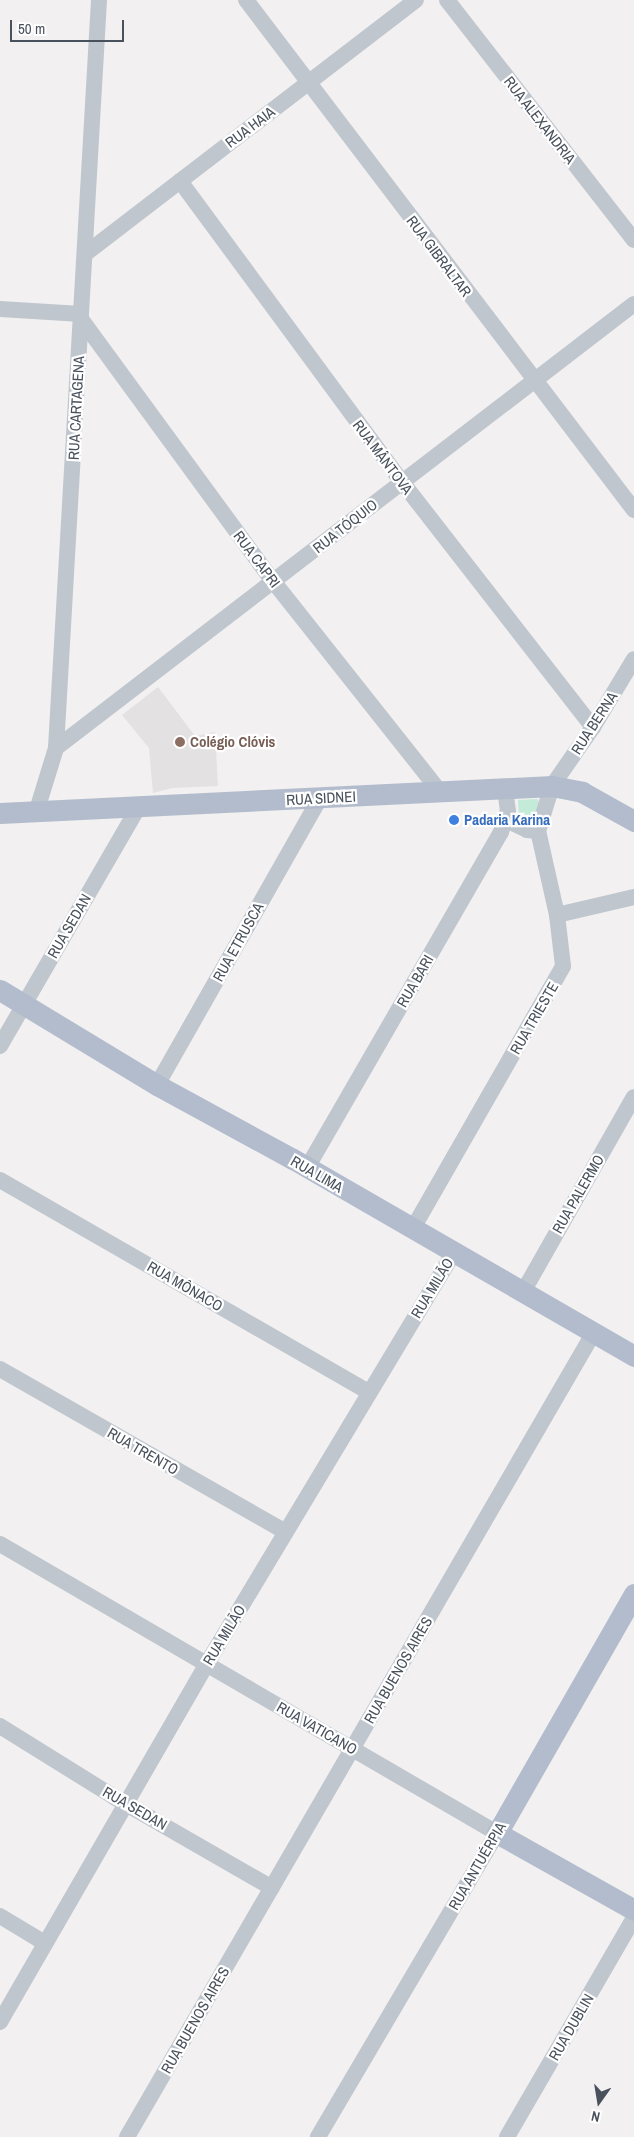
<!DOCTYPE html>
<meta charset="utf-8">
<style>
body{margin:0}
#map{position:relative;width:634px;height:2137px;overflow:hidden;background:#f2f0f0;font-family:"Archivo Narrow",sans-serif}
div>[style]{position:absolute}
.education>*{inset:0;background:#e3e1e1}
.green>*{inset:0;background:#c3ebd7}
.minor>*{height:16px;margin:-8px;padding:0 8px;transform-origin:8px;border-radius:8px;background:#bfc6cd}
.major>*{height:21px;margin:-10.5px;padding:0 10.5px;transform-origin:10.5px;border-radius:10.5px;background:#b2bccc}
.dots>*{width:14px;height:14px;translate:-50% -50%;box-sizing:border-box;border:2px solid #fff;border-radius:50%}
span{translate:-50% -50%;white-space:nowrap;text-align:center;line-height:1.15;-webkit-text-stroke:4.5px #fff;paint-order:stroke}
.street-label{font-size:15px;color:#49515c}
.education-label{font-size:15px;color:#785e54;font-weight:700}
.left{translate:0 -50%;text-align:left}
.shop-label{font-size:15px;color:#366cbe;font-weight:700}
.north{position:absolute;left:574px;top:2077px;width:50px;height:50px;-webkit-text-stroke:4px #fff;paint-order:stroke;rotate:193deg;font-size:14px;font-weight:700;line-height:20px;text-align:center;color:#49515c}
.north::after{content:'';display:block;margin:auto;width:18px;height:22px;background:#49515c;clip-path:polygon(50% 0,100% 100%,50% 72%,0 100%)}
.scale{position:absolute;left:10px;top:20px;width:114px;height:22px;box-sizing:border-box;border:2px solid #49515c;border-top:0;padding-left:6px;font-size:15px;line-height:18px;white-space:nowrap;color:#49515c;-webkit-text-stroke:4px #fff;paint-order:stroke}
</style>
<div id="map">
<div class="education">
<i style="clip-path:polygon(158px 687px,195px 736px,215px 732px,218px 786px,172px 788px,153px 793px,149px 748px,122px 715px)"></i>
</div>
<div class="green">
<i style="clip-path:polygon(537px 799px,539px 802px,534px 821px,519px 818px,518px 800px)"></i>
</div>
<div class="minor">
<i style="left:246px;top:0;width:641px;rotate:52.74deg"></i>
<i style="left:447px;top:0;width:304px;rotate:52.1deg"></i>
<i style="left:180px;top:181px;width:374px;rotate:53.6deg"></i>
<i style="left:402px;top:482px;width:311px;rotate:52.1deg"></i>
<i style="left:85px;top:254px;width:417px;rotate:-37.5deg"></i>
<i style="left:0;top:309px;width:81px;rotate:3.5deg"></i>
<i style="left:81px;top:319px;width:325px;rotate:53.8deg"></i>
<i style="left:273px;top:581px;width:270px;rotate:51.6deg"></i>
<i style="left:56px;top:748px;width:729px;rotate:-37.53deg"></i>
<i style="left:36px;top:813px;width:68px;rotate:-72.9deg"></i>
<i style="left:56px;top:748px;width:749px;rotate:-86.71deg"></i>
<i style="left:506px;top:820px;width:23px;rotate:25deg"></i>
<i style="left:527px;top:830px;width:11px;rotate:5deg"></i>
<i style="left:557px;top:915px;width:79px;rotate:-13.2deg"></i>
<i style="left:0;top:1046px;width:275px;rotate:-59.9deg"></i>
<i style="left:157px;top:1085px;width:330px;rotate:-60.4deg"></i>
<i style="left:307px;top:1168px;width:388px;rotate:-60deg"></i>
<i style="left:501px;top:832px;width:22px;rotate:-72deg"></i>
<i style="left:508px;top:811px;width:22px;rotate:-98deg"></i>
<i style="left:0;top:1180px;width:426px;rotate:29.9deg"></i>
<i style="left:412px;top:1230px;width:304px;rotate:-60.2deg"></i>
<i style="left:563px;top:966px;width:51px;rotate:-96.7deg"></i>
<i style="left:557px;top:915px;width:86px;rotate:-102.7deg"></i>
<i style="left:538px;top:831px;width:47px;rotate:-72.7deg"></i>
<i style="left:552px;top:786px;width:72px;rotate:-55.2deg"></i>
<i style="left:593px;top:727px;width:79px;rotate:-58.9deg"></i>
<i style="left:523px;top:1292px;width:224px;rotate:-60.4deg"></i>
<i style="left:0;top:1369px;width:329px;rotate:29.7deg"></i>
<i style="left:0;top:1544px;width:575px;rotate:30.18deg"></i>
<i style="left:497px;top:1833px;width:353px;rotate:120.5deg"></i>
<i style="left:0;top:1726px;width:134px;rotate:31.9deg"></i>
<i style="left:114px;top:1797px;width:182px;rotate:29.9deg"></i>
<i style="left:0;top:1916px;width:52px;rotate:31deg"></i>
<i style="left:0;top:2022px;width:412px;rotate:-60deg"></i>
<i style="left:206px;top:1665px;width:482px;rotate:-59deg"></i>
<i style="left:127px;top:2137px;width:931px;rotate:-59.88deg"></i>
<i style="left:507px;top:2137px;width:253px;rotate:-59.9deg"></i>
</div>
<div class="major">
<i style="left:0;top:813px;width:553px;rotate:-2.8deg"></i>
<i style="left:552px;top:786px;width:31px;rotate:11deg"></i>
<i style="left:582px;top:792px;width:60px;rotate:29.1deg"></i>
<i style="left:0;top:990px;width:184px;rotate:31.2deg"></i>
<i style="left:157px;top:1085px;width:155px;rotate:28.6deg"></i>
<i style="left:293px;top:1159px;width:394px;rotate:30deg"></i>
<i style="left:634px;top:1594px;width:275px;rotate:119.8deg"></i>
<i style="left:497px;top:1833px;width:157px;rotate:29.3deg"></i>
</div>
<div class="dots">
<i style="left:180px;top:742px;background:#8d6e63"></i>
<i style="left:454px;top:820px;background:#3f7fe0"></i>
</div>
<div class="street-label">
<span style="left:540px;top:120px;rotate:52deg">RUA ALEXANDRIA</span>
<span style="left:250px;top:127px;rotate:-37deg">RUA HAIA</span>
<span style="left:439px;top:256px;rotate:53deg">RUA GIBRALTAR</span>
<span style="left:76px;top:408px;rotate:-87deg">RUA CARTAGENA</span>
<span style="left:383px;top:457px;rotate:53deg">RUA MÂNTOVA</span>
<span style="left:345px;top:526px;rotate:-38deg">RUA TÓQUIO</span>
<span style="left:257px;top:559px;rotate:53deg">RUA CAPRI</span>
<span style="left:594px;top:723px;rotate:-57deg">RUA BERNA</span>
<span style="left:321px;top:798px;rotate:-3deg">RUA SIDNEI</span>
<span style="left:69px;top:926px;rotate:-60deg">RUA SEDAN</span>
<span style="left:238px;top:942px;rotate:-61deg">RUA ETRUSCA</span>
<span style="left:415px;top:981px;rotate:-60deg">RUA BARI</span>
<span style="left:534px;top:1018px;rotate:-60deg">RUA TRIESTE</span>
<span style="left:317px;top:1174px;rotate:30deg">RUA LIMA</span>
<span style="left:578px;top:1194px;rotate:-60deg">RUA PALERMO</span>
<span style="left:185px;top:1286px;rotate:30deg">RUA MÔNACO</span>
<span style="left:432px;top:1288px;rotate:-59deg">RUA MILÃO</span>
<span style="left:143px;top:1451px;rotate:30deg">RUA TRENTO</span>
<span style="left:224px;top:1635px;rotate:-59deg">RUA MILÃO</span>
<span style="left:398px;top:1670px;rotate:-60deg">RUA BUENOS AIRES</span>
<span style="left:317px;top:1728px;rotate:30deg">RUA VATICANO</span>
<span style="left:135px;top:1808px;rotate:30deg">RUA SEDAN</span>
<span style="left:477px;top:1866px;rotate:-60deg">RUA ANTUÉRPIA</span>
<span style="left:195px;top:2020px;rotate:-60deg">RUA BUENOS AIRES</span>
<span style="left:571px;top:2027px;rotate:-60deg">RUA DUBLIN</span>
</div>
<div class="education-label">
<span class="left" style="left:190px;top:742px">Colégio Clóvis</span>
</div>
<div class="shop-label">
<span class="left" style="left:464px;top:820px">Padaria Karina</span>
</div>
<div class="north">N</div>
<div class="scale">50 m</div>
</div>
